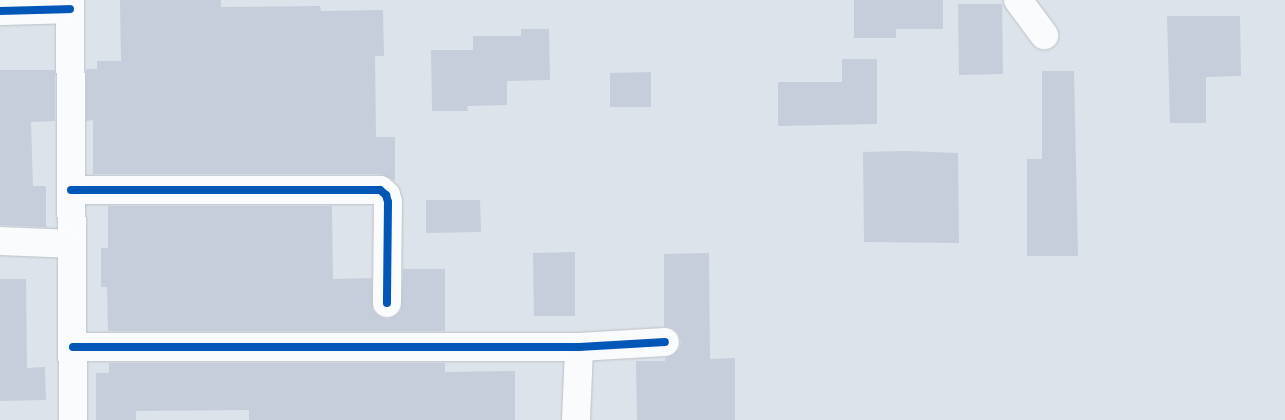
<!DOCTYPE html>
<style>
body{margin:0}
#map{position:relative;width:1285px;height:420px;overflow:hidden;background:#dde3ea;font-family:"Roboto Serif",serif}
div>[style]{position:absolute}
.building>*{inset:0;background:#c6cedb}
.roads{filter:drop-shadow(0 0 1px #bbc0c6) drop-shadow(0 0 1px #bbc0c6)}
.minor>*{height:28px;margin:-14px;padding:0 14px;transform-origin:14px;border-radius:14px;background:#fafbfc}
.cycleway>*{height:8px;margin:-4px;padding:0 4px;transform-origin:4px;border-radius:4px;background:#0057b8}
span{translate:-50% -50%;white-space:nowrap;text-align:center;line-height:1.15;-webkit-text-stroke:4px #d8e2ef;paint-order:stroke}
</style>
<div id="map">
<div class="building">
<i style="clip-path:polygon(120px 0,221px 0,221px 7px,320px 6px,321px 11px,383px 10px,384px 56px,375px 56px,376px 137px,395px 137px,395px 181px,380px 174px,93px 174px,93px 120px,86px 121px,86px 69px,97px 69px,97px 61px,121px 61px)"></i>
<i style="clip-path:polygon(854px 0,943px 0,943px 29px,896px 29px,896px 38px,854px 38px)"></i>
<i style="clip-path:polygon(958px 4px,1002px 4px,1003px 74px,959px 75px)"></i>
<i style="clip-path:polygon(1167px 16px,1240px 16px,1241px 76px,1206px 77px,1206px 123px,1170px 123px)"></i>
<i style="clip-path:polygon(521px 29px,549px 29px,550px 80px,507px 81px,507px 105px,467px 106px,468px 111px,432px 111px,431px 50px,473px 50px,473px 36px,521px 36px)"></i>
<i style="clip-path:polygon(842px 59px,877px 59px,877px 124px,778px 126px,778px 82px,842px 82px)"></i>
<i style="clip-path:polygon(0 70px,55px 70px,55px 121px,31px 122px,33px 186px,46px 186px,46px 227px,0 225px)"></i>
<i style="clip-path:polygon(1042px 71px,1074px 71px,1078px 256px,1027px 256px,1027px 159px,1042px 159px)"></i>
<i style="clip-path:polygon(651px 72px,651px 107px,610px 107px,610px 73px)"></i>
<i style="clip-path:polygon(906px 151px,958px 153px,959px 243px,864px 242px,863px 152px)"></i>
<i style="clip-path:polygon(426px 200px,480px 200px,481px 232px,426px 233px)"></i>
<i style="clip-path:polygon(108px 206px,332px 206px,333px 279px,372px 278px,373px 310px,380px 317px,387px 319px,395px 316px,401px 310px,403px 269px,445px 269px,445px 331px,108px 331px,107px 287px,101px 287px,101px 248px,108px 248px)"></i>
<i style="clip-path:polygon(575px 252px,575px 316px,534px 316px,533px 253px)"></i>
<i style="clip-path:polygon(709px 253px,710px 359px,735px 358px,735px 420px,637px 420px,636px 361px,665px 361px,665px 358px,673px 355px,679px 349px,681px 342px,678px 333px,672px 328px,664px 326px,664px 254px)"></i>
<i style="clip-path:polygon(0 279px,26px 279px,27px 368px,45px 367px,46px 400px,0 401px)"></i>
<i style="clip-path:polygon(109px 363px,445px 363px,445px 372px,515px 371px,515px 420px,249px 420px,249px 410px,136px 411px,136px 420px,96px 420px,96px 373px,109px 373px)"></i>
</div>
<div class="roads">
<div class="minor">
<i style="left:70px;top:0;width:420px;rotate:89.6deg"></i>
<i style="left:1018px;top:0;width:44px;rotate:53.4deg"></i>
<i style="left:0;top:11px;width:70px;rotate:-1.6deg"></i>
<i style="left:71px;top:190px;width:309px"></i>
<i style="left:380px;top:190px;width:8px;rotate:40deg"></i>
<i style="left:386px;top:195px;width:7px;rotate:74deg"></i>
<i style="left:388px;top:202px;width:101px;rotate:90.6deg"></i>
<i style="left:0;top:241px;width:72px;rotate:2.4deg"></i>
<i style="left:73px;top:347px;width:506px"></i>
<i style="left:579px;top:347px;width:86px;rotate:-3.3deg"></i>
<i style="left:576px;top:420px;width:73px;rotate:-87.6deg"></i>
</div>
</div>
<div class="cycleway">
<i style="left:0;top:11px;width:70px;rotate:-1.6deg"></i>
<i style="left:71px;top:190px;width:309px"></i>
<i style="left:380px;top:190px;width:8px;rotate:40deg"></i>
<i style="left:386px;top:195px;width:7px;rotate:74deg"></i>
<i style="left:388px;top:202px;width:101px;rotate:90.6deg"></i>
<i style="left:73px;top:347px;width:506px"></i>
<i style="left:579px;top:347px;width:86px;rotate:-3.3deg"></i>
</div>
</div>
